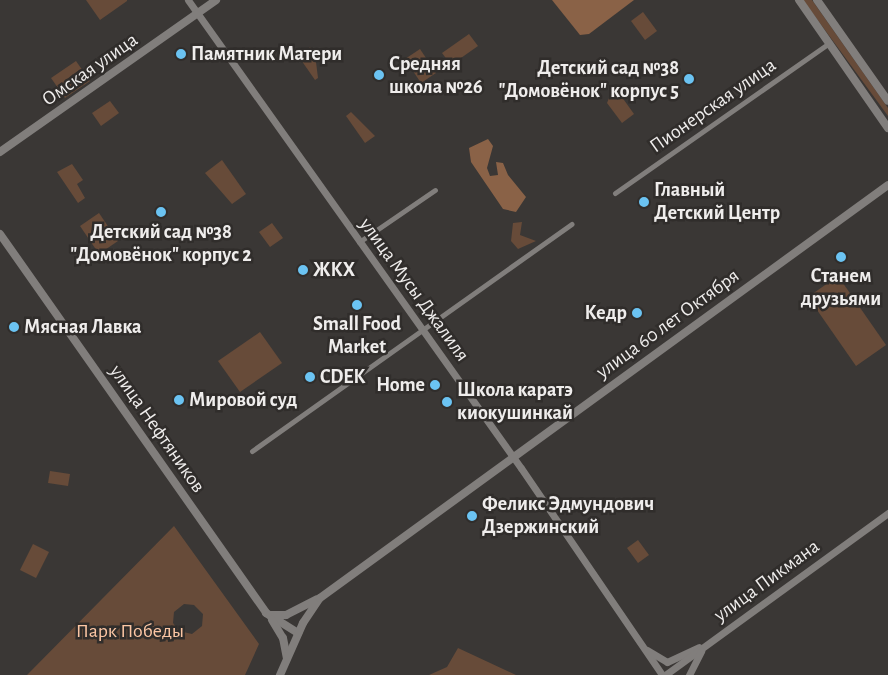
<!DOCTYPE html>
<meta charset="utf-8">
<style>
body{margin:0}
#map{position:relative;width:888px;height:675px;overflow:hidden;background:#3a3735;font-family:"Alegreya Sans",sans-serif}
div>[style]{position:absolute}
.green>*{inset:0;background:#674b39}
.forest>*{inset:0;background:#8a6247}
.minor>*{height:5px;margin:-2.5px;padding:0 2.5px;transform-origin:2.5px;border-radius:2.5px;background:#817e7c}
.tertiary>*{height:7px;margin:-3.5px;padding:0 3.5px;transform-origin:3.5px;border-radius:3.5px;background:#817e7c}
.secondary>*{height:8px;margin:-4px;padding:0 4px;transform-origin:4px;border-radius:4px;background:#817e7c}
.dots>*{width:14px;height:14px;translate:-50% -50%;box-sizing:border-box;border:2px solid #302d2b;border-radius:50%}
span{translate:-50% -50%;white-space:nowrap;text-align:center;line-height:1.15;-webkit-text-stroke:5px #302d2b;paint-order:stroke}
.poi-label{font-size:20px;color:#efedec;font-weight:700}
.left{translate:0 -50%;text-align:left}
.right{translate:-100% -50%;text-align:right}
.street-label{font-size:20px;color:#efedec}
.park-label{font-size:20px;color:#fcc6a4}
</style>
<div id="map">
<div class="green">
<i style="clip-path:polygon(86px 0,127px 0,127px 1px,100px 20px)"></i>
<i style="clip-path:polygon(803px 0,812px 0,888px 108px,888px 116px)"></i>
<i style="clip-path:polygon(643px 12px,657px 31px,645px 40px,631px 21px)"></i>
<i style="clip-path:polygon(469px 34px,478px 46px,451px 65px,442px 53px)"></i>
<i style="clip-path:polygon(310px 47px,315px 54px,318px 78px,315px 80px,299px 57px)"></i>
<i style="clip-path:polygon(420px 49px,436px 73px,421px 83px,405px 59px)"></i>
<i style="clip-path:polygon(76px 61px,90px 81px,65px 98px,51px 78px)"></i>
<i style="clip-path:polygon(614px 86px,634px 114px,622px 123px,607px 103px)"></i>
<i style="clip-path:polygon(110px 101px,119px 113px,101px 126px,92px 113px)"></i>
<i style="clip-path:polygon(351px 112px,375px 136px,365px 143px,346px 116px)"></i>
<i style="clip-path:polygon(222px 160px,246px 194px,232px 204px,205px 173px)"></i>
<i style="clip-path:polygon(72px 164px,83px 180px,77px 184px,85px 198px,78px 203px,57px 172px)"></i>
<i style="clip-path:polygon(99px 213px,118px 241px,99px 254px,80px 226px)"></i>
<i style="clip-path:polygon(522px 222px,520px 235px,536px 241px,518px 249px,511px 241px,513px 223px)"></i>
<i style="clip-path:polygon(272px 223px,283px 238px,270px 247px,259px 232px)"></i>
<i style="clip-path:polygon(838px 276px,886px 345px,856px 366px,808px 297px)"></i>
<i style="clip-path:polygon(260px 332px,282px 363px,240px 392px,218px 361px)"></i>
<i style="clip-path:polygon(50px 471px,70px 474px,68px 486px,48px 483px)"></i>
<i style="clip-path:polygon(evenodd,174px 526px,259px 644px,245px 675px,27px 675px,174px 526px,184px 604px,194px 605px,203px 614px,202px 626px,192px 634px,179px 631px,173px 623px,174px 612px,184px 604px)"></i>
<i style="clip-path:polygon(638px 540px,649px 555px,638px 563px,627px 548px)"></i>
<i style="clip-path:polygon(33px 544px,49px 552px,36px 578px,20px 570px)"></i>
<i style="clip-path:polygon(458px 648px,516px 675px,429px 675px,447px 667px)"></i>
</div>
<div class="forest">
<i style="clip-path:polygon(552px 0,634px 0,589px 34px,580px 35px)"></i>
<i style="clip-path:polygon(488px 139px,493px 146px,487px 168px,490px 176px,498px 175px,496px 162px,503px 163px,508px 175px,526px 197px,516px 212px,503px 209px,471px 162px,469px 148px)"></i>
</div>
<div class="minor">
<i style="left:615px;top:193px;width:261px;rotate:-35deg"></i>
<i style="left:359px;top:242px;width:92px;rotate:-34.4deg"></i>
<i style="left:252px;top:451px;width:392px;rotate:-35.4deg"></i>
</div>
<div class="tertiary">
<i style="left:188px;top:0;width:574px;rotate:54.57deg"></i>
<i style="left:521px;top:468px;width:250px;rotate:55.7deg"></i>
<i style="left:647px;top:650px;width:23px;rotate:31deg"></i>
<i style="left:667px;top:662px;width:35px;rotate:-25deg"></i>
<i style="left:665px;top:675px;width:276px;rotate:-36deg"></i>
<i style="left:689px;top:675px;width:27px;rotate:-63deg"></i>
</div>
<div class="secondary">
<i style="left:799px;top:0;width:156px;rotate:55.2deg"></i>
<i style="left:817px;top:0;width:123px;rotate:54.9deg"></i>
<i style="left:0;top:152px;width:264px;rotate:-35.1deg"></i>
<i style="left:0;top:234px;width:463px;rotate:54.9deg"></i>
<i style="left:266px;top:613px;width:38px;rotate:32deg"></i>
<i style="left:270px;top:615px;width:16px"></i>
<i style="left:286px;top:615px;width:35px;rotate:-27deg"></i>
<i style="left:272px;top:620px;width:21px;rotate:59deg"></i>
<i style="left:283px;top:638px;width:20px;rotate:79deg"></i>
<i style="left:280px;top:675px;width:57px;rotate:-66.1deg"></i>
<i style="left:303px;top:623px;width:30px;rotate:-56deg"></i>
<i style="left:320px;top:598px;width:702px;rotate:-36.02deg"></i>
</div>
<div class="dots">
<i style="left:181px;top:54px;background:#6bc3f2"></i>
<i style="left:379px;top:75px;background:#6bc3f2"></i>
<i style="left:689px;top:79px;background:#6bc3f2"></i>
<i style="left:644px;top:202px;background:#6bc3f2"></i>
<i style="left:161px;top:212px;background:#6bc3f2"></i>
<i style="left:841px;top:257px;background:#6bc3f2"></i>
<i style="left:303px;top:270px;background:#6bc3f2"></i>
<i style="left:357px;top:305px;background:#6bc3f2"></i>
<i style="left:637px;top:313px;background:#6bc3f2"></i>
<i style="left:14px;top:327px;background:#6bc3f2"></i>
<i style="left:310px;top:377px;background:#6bc3f2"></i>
<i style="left:435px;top:385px;background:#6bc3f2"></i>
<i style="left:179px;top:400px;background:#6bc3f2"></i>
<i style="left:447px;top:402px;background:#6bc3f2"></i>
<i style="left:472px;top:516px;background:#6bc3f2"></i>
</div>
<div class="poi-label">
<span class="left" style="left:191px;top:54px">Памятник Матери</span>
<span class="left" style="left:389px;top:76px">Средняя<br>школа №26</span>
<span class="right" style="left:679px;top:80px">Детский сад №38<br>"Домовёнок" корпус 5</span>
<span class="left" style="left:654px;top:202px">Главный<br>Детский Центр</span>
<span style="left:161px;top:244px">Детский сад №38<br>"Домовёнок" корпус 2</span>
<span class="left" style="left:313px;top:270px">ЖКХ</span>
<span style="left:841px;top:288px">Станем<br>друзьями</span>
<span class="right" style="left:627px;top:313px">Кедр</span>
<span style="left:357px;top:336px">Small Food<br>Market</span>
<span class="left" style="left:24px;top:327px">Мясная Лавка</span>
<span class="left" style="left:320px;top:377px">CDEK</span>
<span class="right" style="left:425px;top:385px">Home</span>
<span class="left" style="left:457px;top:402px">Школа каратэ<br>киокушинкай</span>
<span class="left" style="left:189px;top:400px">Мировой суд</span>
<span class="left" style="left:482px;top:516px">Феликс Эдмундович<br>Дзержинский</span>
</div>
<div class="street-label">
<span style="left:90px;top:70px;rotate:-35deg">Омская улица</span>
<span style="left:713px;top:106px;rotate:-35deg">Пионерская улица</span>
<span style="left:414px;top:290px;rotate:54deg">улица Мусы Джалиля</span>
<span style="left:668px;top:324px;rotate:-36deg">улица 60 лет Октября</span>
<span style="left:157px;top:429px;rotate:55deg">улица Нефтяников</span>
<span style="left:767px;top:581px;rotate:-36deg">улица Пикмана</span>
</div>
<div class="park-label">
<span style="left:130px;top:631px">Парк Победы</span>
</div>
</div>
